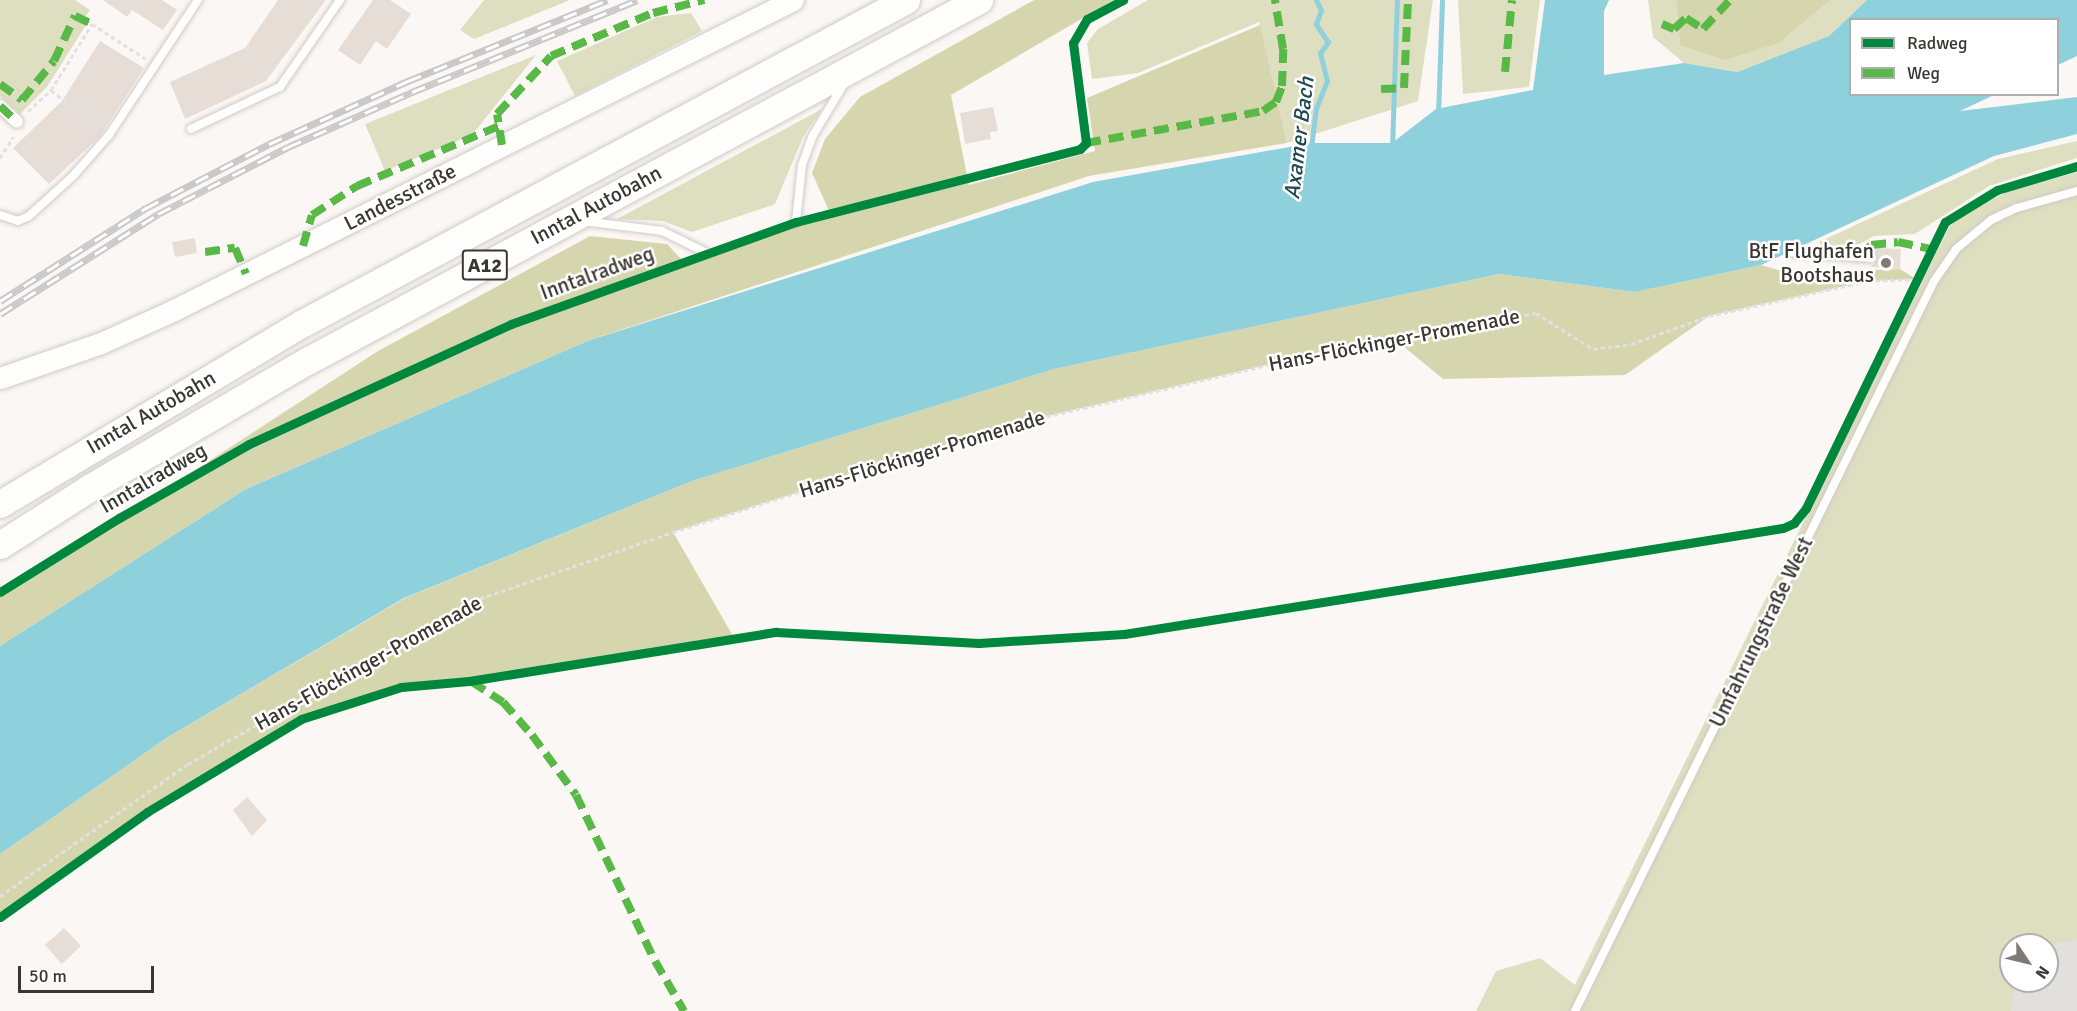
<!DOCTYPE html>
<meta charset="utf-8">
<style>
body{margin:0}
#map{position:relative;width:2077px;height:1011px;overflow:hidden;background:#fbf7f4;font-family:Signika,sans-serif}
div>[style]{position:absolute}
.green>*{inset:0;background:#dedfc0}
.forest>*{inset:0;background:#d6d6ae}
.water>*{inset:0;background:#8fd0dd}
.stream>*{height:5px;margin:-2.5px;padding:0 2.5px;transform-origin:2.5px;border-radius:2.5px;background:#8fd0dd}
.runway>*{height:123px;margin:-61.5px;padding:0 61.5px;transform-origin:61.5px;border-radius:61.5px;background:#e2e0de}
.building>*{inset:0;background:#e7ddd7}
.path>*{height:3px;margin-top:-1.5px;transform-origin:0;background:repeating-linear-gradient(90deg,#e2e0e0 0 4.5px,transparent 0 7.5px)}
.roads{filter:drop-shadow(0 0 2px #cfcac6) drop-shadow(0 0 2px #cfcac6)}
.service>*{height:8px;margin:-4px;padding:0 4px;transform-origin:4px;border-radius:4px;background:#fefefd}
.pedestrian>*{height:12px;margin:-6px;padding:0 6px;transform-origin:6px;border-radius:6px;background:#fefefd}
.secondary>*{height:21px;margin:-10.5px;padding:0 10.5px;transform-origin:10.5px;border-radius:10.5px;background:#fefefd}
.motorway>*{height:27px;margin:-13.5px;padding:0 13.5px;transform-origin:13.5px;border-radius:13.5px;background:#fefefd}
.rail>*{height:7px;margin-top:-3.5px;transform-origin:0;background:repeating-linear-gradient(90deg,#fff 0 14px,#cac8c8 0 28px);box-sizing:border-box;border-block:2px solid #cac8c8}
.quiet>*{height:8px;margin-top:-4px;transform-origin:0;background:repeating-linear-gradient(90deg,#58b947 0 15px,transparent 0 23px)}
.cycleway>*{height:9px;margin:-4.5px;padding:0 4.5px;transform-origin:4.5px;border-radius:4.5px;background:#00873e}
.dots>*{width:16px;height:16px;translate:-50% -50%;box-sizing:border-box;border:3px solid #fff;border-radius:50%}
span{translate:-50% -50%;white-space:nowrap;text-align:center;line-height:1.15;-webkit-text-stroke:5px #fff;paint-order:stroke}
.shield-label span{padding:2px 4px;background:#fff;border:2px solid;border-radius:4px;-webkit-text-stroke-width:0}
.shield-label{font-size:20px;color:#3c3631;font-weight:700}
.street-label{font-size:21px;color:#3c3631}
.poi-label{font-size:21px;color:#3c3631}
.right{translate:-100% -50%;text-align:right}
.water-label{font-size:22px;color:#1e4952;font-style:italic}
.legend{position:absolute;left:1849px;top:18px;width:210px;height:78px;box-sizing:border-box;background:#fff;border:2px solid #b1afad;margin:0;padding:8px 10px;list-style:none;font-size:18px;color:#3c3631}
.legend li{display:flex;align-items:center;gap:12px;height:30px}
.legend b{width:30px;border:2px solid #b1afad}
.north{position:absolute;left:1999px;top:933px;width:60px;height:60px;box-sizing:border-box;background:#fff;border:2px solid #b1afad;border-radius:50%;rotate:125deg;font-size:16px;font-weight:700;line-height:24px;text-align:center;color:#3c3631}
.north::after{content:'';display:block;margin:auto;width:21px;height:27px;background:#7f7a75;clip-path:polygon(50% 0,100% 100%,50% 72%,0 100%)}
.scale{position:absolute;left:18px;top:966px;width:136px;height:27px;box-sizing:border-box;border:3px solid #3c3631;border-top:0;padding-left:8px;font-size:18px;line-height:21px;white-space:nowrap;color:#3c3631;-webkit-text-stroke:4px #fff;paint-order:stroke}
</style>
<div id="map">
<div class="green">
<i style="clip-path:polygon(0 0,75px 0,90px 10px,82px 21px,86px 25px,47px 87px,20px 114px,0 96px)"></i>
<i style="clip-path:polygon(484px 0,570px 0,474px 39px,460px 30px)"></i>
<i style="clip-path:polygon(1148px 0,1433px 0,1418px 101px,1287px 143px,1259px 22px,1138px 73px,1092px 79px,1087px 43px,1098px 29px)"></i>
<i style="clip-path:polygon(1458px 0,1540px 0,1529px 87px,1463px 94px)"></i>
<i style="clip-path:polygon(1648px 0,1676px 0,1680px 45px,1779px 43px,1831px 0,1867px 0,1829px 36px,1737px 72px,1684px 63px,1653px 37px)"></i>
<i style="clip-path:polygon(691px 13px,702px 31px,575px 96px,557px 61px,657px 17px)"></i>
<i style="clip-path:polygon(536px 55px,472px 135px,385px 171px,365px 124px)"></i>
<i style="clip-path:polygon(822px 109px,803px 137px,775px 204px,692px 232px,663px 221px,617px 219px)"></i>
<i style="clip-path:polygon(2077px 141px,2077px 158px,1989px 186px,1915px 234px,1874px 236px,1849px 250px,1824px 248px,1819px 242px,1998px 159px)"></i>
<i style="clip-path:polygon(evenodd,2077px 172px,2077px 1011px,1476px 1011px,1496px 971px,1540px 958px,1575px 985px,1949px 227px,1970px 209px,2010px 191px,2077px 172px,2011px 945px,2047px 945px,2047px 981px,2011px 981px,2011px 945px)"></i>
</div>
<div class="forest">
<i style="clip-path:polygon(1034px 0,1114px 0,951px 95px,969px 185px,1095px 151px,1087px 98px,1260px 25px,1287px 143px,1089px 176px,590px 340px,246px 489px,0 646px,0 597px,378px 351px,590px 236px,667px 244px,683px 261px,830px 213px,812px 173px,825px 139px,860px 97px)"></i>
<i style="clip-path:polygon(1676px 0,1831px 0,1779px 43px,1725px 60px,1680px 45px)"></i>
<i style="clip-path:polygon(1761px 265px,1789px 273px,1900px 269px,1916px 279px,1868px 281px,1709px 316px,1625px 375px,1443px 379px,1391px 336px,1010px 425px,673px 532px,733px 636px,469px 681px,401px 687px,301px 719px,147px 812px,0 917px,0 854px,168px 737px,405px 598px,692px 481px,1054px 369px,1499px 274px,1635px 292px)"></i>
</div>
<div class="water">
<i style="clip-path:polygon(1545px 0,1609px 0,1604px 11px,1604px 75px,1684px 63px,1737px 72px,1829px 36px,1867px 0,2077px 0,2077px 56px,2058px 65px,2058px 20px,1850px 20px,1850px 94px,1994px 95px,1960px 111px,2077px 97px,2077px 134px,1994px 156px,1761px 265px,1635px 292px,1499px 274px,1054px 369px,692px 481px,404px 598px,168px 737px,0 854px,0 646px,246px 489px,590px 340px,1093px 182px,1312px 143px,1392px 143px,1436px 109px,1533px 90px)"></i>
</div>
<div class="stream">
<i style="left:1438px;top:115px;width:115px;rotate:-88deg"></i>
<i style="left:1311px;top:148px;width:40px;rotate:-82.9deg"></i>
<i style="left:1316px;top:108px;width:29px;rotate:-68deg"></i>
<i style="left:1327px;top:81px;width:29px;rotate:-104deg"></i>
<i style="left:1320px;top:53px;width:14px;rotate:-54deg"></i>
<i style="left:1328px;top:42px;width:22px;rotate:-124deg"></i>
<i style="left:1316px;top:24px;width:15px;rotate:-70deg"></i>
<i style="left:1321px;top:10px;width:11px;rotate:-117deg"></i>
<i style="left:1392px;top:148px;width:148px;rotate:-88.1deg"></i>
</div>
<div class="runway">
<i style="left:2072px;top:1011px;width:11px;rotate:-63deg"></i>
</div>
<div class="building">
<i style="clip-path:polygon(103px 0,162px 0,177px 10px,163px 30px,132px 10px,127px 17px)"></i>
<i style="clip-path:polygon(278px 0,326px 0,266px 81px,185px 119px,170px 82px,245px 48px)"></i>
<i style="clip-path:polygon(373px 0,390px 0,411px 14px,387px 49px,376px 41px,360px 65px,338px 50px)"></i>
<i style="clip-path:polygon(100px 41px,144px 68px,100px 136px,49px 184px,13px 148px,62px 101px)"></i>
<i style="clip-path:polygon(993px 107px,998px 131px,990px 132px,991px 139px,965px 144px,960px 113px)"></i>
<i style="clip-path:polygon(195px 238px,197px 253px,175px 257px,172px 242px)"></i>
<i style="clip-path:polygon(1872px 248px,1901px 249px,1900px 269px,1871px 267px,1878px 258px)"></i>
<i style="clip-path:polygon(247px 797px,267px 820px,252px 836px,233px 810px)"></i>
<i style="clip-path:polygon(64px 928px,81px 946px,62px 964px,45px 945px)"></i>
</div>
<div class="path">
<i style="left:51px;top:90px;width:60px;rotate:38.2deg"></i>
<i style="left:28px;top:111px;width:31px;rotate:-42deg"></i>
<i style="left:51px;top:90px;width:78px;rotate:-58.2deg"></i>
<i style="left:92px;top:24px;width:64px;rotate:32.9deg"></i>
<i style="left:0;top:158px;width:25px;rotate:-58deg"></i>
<i style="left:0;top:896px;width:230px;rotate:-35.1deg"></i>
<i style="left:188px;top:764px;width:328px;rotate:-29.8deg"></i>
<i style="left:473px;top:601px;width:212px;rotate:-19deg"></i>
<i style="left:673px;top:532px;width:354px;rotate:-17.6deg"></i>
<i style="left:1010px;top:425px;width:391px;rotate:-13.1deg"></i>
<i style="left:1391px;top:336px;width:147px;rotate:-9deg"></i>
<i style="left:1536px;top:313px;width:67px;rotate:32.3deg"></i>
<i style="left:1593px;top:349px;width:38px;rotate:-7deg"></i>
<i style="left:1631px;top:344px;width:83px;rotate:-19.7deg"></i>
<i style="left:1709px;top:316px;width:163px;rotate:-12.4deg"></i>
<i style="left:1868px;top:281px;width:48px;rotate:-2.4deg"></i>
</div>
<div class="roads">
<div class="service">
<i style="left:191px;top:129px;width:98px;rotate:-25.3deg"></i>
<i style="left:280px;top:87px;width:106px;rotate:-55.4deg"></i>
<i style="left:0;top:215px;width:19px;rotate:18deg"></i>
<i style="left:18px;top:221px;width:12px;rotate:-24deg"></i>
<i style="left:29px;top:216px;width:61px;rotate:-42.3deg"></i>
<i style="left:74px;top:175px;width:53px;rotate:-48.8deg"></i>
<i style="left:109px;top:135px;width:162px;rotate:-56.6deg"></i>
<i style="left:583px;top:221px;width:80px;rotate:7.2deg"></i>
<i style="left:662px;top:231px;width:48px;rotate:26deg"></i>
<i style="left:796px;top:222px;width:57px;rotate:-84deg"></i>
<i style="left:802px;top:165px;width:30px;rotate:-70deg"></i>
<i style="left:812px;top:137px;width:64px;rotate:-59deg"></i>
<i style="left:1790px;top:252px;width:82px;rotate:4.2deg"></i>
<i style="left:1575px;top:1011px;width:813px;rotate:-63.81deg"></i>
<i style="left:1934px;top:281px;width:39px;rotate:-55deg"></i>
<i style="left:1956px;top:249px;width:45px;rotate:-39.6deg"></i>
<i style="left:1991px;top:220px;width:29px;rotate:-25deg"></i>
<i style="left:2017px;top:208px;width:62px;rotate:-15.8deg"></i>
</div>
<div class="pedestrian">
<i style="left:0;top:106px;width:23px;rotate:43deg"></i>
</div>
<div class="secondary">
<i style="left:0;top:378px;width:107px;rotate:-19.1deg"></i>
<i style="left:101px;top:343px;width:80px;rotate:-24.3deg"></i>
<i style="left:174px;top:310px;width:692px;rotate:-26.6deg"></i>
</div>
<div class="motorway">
<i style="left:0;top:504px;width:353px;rotate:-30.9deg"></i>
<i style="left:303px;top:323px;width:684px;rotate:-28.18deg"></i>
<i style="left:0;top:545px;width:108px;rotate:-32.5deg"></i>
<i style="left:91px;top:487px;width:250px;rotate:-30.3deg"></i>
<i style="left:307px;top:361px;width:763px;rotate:-28.24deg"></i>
</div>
</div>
<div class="rail">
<i style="left:0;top:301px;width:173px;rotate:-32.5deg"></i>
<i style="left:146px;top:208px;width:139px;rotate:-27.5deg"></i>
<i style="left:269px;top:144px;width:153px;rotate:-24.4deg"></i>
<i style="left:408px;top:81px;width:215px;rotate:-22.1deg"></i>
<i style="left:0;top:314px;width:187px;rotate:-32.3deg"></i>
<i style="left:158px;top:214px;width:146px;rotate:-27.3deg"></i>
<i style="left:288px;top:147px;width:136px;rotate:-23.9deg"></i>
<i style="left:412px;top:92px;width:243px;rotate:-22.2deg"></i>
</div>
<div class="quiet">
<i style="left:1662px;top:24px;width:13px;rotate:23deg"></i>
<i style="left:1674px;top:29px;width:16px;rotate:-43deg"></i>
<i style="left:1686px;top:18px;width:20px;rotate:33deg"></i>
<i style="left:1703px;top:29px;width:40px;rotate:-47deg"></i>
<i style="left:1505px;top:72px;width:72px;rotate:-84.4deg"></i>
<i style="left:0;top:84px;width:27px;rotate:36deg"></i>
<i style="left:22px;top:100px;width:50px;rotate:-50.6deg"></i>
<i style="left:54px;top:61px;width:50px;rotate:-65deg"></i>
<i style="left:75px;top:16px;width:19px;rotate:25deg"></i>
<i style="left:1381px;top:89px;width:23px;rotate:-2deg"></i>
<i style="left:1404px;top:88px;width:88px;rotate:-87.4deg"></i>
<i style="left:0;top:106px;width:23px;rotate:43deg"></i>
<i style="left:1086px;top:143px;width:180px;rotate:-10.2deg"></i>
<i style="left:1263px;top:111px;width:16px;rotate:-35deg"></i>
<i style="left:1276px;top:102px;width:17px;rotate:-69deg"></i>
<i style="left:1282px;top:86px;width:37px;rotate:-88deg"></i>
<i style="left:1283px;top:49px;width:50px;rotate:-99.3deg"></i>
<i style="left:502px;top:145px;width:31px;rotate:-99deg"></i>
<i style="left:497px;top:114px;width:79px;rotate:-47deg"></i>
<i style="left:551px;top:56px;width:111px;rotate:-22.9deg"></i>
<i style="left:653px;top:13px;width:53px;rotate:-14.3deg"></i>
<i style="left:303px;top:246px;width:32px;rotate:-74deg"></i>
<i style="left:312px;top:215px;width:54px;rotate:-32.8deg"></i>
<i style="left:357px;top:186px;width:154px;rotate:-22.9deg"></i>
<i style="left:205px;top:252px;width:30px;rotate:-8deg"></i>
<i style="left:235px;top:248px;width:28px;rotate:67deg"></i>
<i style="left:1862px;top:257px;width:15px;rotate:-53deg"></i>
<i style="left:1871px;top:245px;width:27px;rotate:-6deg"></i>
<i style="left:1898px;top:242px;width:33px;rotate:12deg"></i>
<i style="left:472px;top:682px;width:37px;rotate:33deg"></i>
<i style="left:503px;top:702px;width:44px;rotate:48.7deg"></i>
<i style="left:532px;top:735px;width:74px;rotate:53.7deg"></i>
<i style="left:576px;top:795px;width:184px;rotate:64.6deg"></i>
<i style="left:655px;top:961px;width:58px;rotate:59.9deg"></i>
</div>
<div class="cycleway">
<i style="left:0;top:592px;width:140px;rotate:-31.9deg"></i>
<i style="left:119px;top:518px;width:150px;rotate:-29.6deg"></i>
<i style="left:249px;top:444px;width:288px;rotate:-24.6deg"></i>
<i style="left:511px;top:324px;width:303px;rotate:-19.7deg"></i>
<i style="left:796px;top:222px;width:293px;rotate:-14.4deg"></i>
<i style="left:1080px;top:149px;width:8px;rotate:-45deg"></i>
<i style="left:1086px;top:143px;width:101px;rotate:-97.4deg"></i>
<i style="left:1073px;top:43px;width:28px;rotate:-60deg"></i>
<i style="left:1087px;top:19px;width:41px;rotate:-27.8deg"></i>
<i style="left:0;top:917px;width:181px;rotate:-35.5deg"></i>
<i style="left:147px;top:812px;width:180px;rotate:-31.1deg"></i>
<i style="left:301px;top:719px;width:105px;rotate:-17.7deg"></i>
<i style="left:401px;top:687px;width:68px;rotate:-5deg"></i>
<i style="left:469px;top:681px;width:311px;rotate:-9.1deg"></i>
<i style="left:776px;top:632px;width:203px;rotate:3.1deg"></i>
<i style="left:979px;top:643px;width:145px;rotate:-3.6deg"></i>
<i style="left:1124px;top:634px;width:667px;rotate:-9.14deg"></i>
<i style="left:1783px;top:528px;width:12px;rotate:-24deg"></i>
<i style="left:1794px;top:523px;width:19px;rotate:-51deg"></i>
<i style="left:1806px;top:508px;width:318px;rotate:-64.1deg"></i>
<i style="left:1945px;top:222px;width:61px;rotate:-31.6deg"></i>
<i style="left:1997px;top:190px;width:84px;rotate:-16.7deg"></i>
</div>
<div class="dots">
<i style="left:1886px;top:263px;background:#7f7a75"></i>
</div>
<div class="shield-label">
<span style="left:485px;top:265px">A12</span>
</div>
<div class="street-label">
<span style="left:400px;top:197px;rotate:-27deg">Landesstraße</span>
<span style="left:596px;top:205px;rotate:-28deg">Inntal Autobahn</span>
<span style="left:597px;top:273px;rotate:-20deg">Inntalradweg</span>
<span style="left:1394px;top:340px;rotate:-11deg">Hans-Flöckinger-Promenade</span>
<span style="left:151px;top:412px;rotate:-30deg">Inntal Autobahn</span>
<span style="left:922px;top:454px;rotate:-17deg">Hans-Flöckinger-Promenade</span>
<span style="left:153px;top:478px;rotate:-30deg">Inntalradweg</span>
<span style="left:1761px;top:632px;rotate:-64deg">Umfahrungstraße West</span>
<span style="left:368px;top:663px;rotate:-29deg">Hans-Flöckinger-Promenade</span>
</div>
<div class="poi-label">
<span class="right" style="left:1874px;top:263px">BtF Flughafen<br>Bootshaus</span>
</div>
<div class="water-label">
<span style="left:1299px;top:138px;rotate:-83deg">Axamer Bach</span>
</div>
<ul class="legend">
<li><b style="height:8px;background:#00873e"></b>Radweg</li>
<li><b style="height:8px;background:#58b947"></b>Weg</li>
</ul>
<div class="north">N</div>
<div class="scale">50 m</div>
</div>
